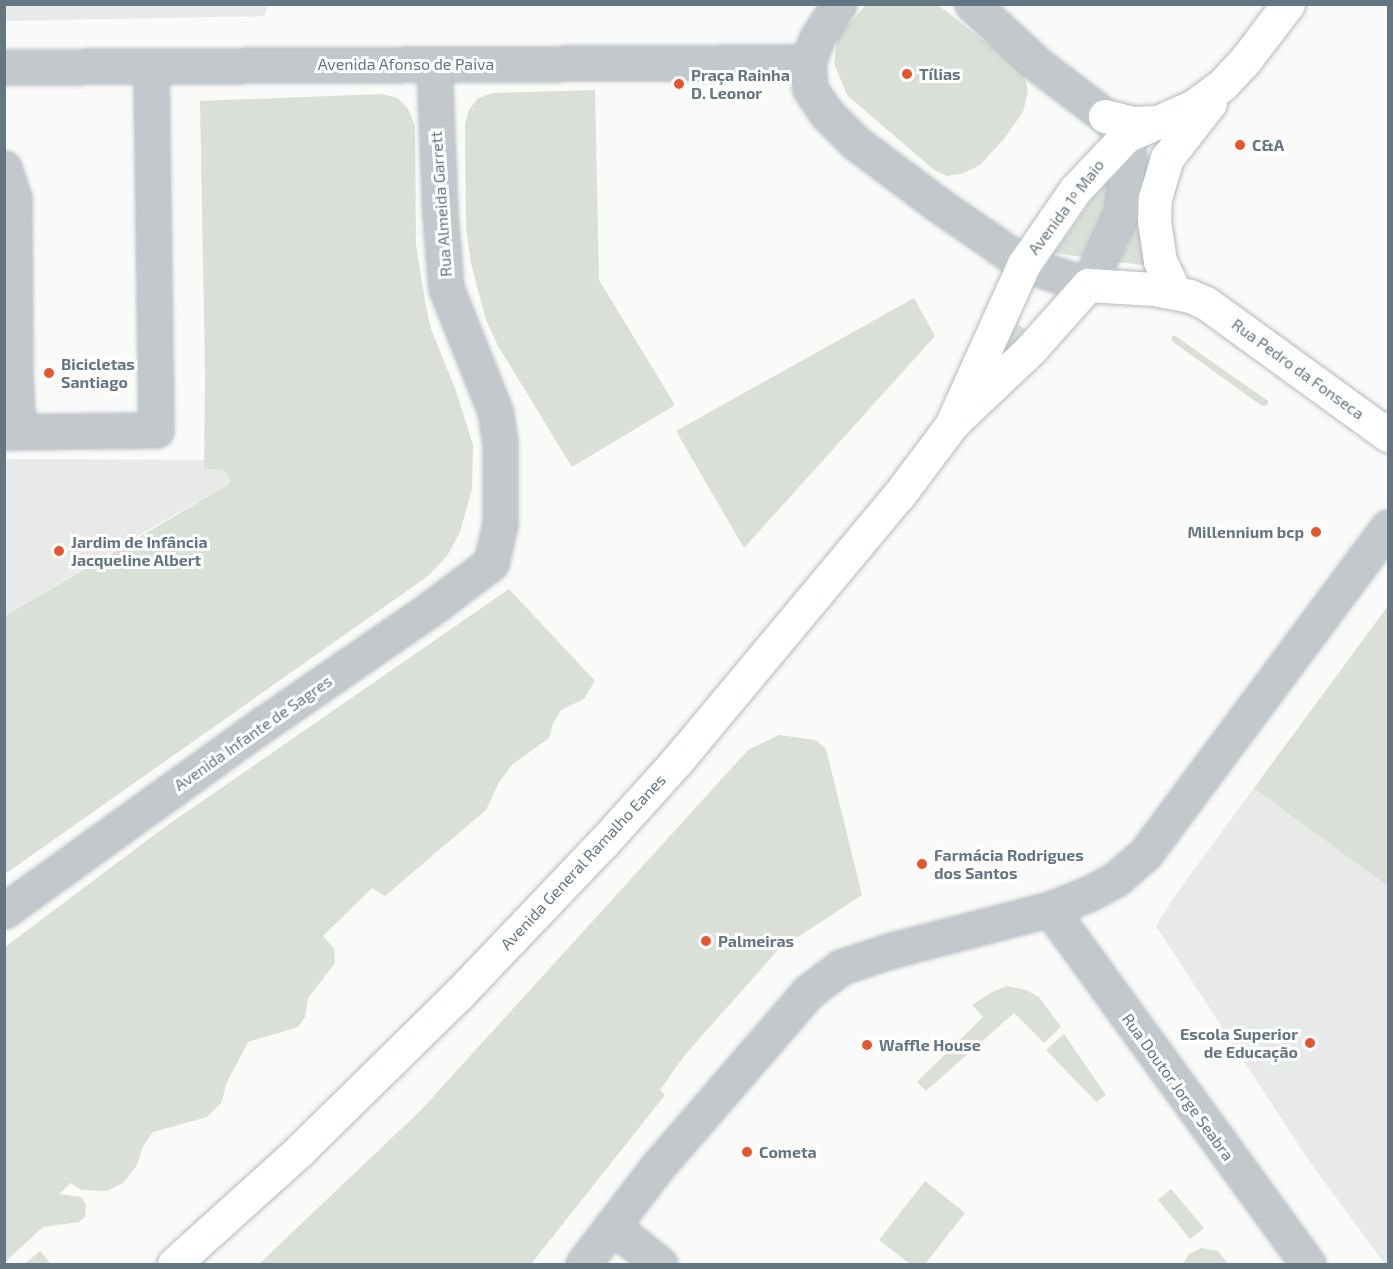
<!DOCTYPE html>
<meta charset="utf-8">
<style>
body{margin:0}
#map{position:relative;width:1393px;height:1269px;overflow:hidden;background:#fafaf8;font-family:"Exo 2",sans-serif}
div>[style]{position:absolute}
.built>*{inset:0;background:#e8e9e9}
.green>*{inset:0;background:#dadfd7}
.roads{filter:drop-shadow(0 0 2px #b3babf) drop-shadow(0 0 2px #b3babf)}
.street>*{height:33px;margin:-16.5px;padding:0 16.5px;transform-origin:16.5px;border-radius:16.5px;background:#c3c8cc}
.secondary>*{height:33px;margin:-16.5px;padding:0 16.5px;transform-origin:16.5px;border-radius:16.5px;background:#fff}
.primary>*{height:33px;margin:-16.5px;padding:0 16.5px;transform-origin:16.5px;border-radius:16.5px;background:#fff}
.dots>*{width:16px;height:16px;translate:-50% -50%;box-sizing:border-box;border:3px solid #fff;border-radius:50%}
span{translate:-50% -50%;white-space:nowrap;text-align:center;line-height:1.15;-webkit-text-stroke:6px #fff;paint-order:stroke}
.street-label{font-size:16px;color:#657683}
.poi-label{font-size:16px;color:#657683;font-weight:700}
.left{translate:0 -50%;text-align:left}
.right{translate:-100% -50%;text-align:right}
.frame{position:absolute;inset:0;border:6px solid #657683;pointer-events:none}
</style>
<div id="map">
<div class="built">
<i style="clip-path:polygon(4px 5px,5px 4px,268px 5px,264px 16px,5px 21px)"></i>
<i style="clip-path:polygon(5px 459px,204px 460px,204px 469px,224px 468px,230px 478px,229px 484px,148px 530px,5px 616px)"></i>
<i style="clip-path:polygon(1388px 606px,1388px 1264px,1385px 1264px,1309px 1161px,1156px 926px,1176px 894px)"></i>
</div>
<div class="green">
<i style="clip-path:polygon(866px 5px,938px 5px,1023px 71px,1028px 91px,1023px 112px,1004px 139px,980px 165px,964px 173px,947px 176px,934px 170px,847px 95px,834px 63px,838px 36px)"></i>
<i style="clip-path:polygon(595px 90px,599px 280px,675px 405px,572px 467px,498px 346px,486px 320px,471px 263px,466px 228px,465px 125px,469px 110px,478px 98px,493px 93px)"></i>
<i style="clip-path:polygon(382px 94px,398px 98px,408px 109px,415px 126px,416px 245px,426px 307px,431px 329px,456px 391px,473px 445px,472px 489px,460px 532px,447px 556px,428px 576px,5px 874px,5px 616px,229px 484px,230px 478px,222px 469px,204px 469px,205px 371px,200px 101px)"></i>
<i style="clip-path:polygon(1117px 176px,1093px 246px,1082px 257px,1054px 253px,1093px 198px,1108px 182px)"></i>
<i style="clip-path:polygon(1141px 195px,1150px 266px,1118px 262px,1129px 240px)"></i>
<i style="clip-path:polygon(914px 298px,935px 336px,744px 548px,676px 431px)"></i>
<i style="clip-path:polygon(1017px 324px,1026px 329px,990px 371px)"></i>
<i style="clip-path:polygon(1174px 335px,1268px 401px,1268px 405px,1262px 406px,1173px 342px,1171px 338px)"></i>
<i style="clip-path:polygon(509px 589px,595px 681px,584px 699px,561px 710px,553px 723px,549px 738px,513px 764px,499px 782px,486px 810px,385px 896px,372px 888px,323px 936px,334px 949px,335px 963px,308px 998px,305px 1017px,298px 1027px,248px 1042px,226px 1084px,222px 1102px,207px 1117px,153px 1132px,143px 1146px,137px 1165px,123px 1183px,107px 1191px,81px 1190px,71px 1183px,59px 1194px,81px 1197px,86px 1205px,85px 1217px,79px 1222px,43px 1227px,5px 1262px,5px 947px,162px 829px)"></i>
<i style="clip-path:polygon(1388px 606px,1388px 886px,1254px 788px)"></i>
<i style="clip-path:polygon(779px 735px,816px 740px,826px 749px,862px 895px,778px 950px,684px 1056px,660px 1090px,665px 1095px,531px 1264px,259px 1264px,421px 1110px,748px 750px)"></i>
<i style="clip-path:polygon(1007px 986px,1026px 990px,1039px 997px,1061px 1027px,1044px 1043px,1014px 1013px,926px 1091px,917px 1082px,983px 1017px,972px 1005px,990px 993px)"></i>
<i style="clip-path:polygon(1064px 1034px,1106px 1095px,1096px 1102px,1046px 1050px)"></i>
<i style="clip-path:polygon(925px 1181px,965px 1213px,925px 1264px,910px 1264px,879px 1240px)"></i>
<i style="clip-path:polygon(1171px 1189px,1204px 1228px,1190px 1239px,1158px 1200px)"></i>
<i style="clip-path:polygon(1202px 1248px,1218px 1251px,1228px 1264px,1183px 1264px,1189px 1254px)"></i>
<i style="clip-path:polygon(40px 1251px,51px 1264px,24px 1264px)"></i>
</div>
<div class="roads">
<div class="street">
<i style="left:839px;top:4px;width:40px;rotate:122.9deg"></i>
<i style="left:817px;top:38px;width:26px;rotate:111deg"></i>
<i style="left:808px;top:62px;width:27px;rotate:86deg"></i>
<i style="left:810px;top:89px;width:30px;rotate:56deg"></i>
<i style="left:827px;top:114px;width:41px;rotate:45deg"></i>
<i style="left:856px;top:143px;width:100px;rotate:36.9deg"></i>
<i style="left:936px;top:203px;width:107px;rotate:34.7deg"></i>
<i style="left:1024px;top:264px;width:67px;rotate:18.2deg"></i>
<i style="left:1088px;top:285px;width:79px;rotate:-65.4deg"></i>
<i style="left:1121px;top:213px;width:56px;rotate:-81.7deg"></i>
<i style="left:1129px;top:158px;width:22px;rotate:-98deg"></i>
<i style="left:1126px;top:136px;width:29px;rotate:-136deg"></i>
<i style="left:1105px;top:116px;width:87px;rotate:-142.5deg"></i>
<i style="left:1036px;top:63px;width:87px;rotate:-137.3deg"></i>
<i style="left:4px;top:67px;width:804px;rotate:-0.36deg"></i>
<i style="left:4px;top:168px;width:32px;rotate:72deg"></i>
<i style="left:14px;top:198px;width:177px;rotate:89.7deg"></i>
<i style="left:4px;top:373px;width:11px;rotate:10deg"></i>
<i style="left:15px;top:375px;width:57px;rotate:87deg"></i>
<i style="left:4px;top:432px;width:152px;rotate:-0.8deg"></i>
<i style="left:156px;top:430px;width:364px;rotate:-90.8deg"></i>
<i style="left:1050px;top:909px;width:439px;rotate:54deg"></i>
<i style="left:4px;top:911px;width:322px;rotate:-35.8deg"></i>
<i style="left:265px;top:723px;width:204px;rotate:-34.6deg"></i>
<i style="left:433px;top:607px;width:73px;rotate:-37.2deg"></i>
<i style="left:491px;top:563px;width:40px;rotate:-77deg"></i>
<i style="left:500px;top:524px;width:82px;rotate:-90deg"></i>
<i style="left:500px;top:442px;width:31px;rotate:-99deg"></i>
<i style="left:495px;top:411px;width:132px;rotate:-111.7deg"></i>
<i style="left:446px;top:288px;width:74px;rotate:-94.6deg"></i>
<i style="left:440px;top:214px;width:150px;rotate:-92.3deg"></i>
<i style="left:612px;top:1226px;width:61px;rotate:38.4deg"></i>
<i style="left:583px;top:1264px;width:123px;rotate:-52.6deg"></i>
<i style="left:658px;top:1166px;width:230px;rotate:-49.2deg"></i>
<i style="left:808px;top:992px;width:41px;rotate:-37.1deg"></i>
<i style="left:841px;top:967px;width:51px;rotate:-18.4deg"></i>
<i style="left:889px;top:951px;width:166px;rotate:-14.6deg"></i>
<i style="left:1050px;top:909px;width:41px;rotate:-21.5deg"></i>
<i style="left:1088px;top:894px;width:32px;rotate:-28deg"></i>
<i style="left:1116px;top:879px;width:38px;rotate:-41deg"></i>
<i style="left:1145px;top:854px;width:407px;rotate:-53.4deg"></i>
</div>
<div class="secondary">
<i style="left:1105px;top:116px;width:30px;rotate:14deg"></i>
<i style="left:1134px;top:123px;width:21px;rotate:-3deg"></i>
<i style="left:1175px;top:292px;width:34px;rotate:-116deg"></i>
<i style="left:1160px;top:261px;width:40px;rotate:-98.5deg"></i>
<i style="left:1154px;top:221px;width:23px;rotate:-88deg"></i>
<i style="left:1155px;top:198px;width:42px;rotate:-73.3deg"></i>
<i style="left:1167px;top:158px;width:70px;rotate:-52deg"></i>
<i style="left:953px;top:421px;width:172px;rotate:-65.7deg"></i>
<i style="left:1024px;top:264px;width:90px;rotate:-55.4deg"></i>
<i style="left:1075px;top:190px;width:74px;rotate:-46.6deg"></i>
<i style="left:1126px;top:136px;width:74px;rotate:-23.8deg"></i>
<i style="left:1194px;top:106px;width:36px;rotate:-37deg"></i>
<i style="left:1223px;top:84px;width:35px;rotate:-47deg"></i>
<i style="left:1247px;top:58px;width:68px;rotate:-52.8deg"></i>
</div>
<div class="primary">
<i style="left:174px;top:1264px;width:169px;rotate:-42.1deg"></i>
<i style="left:299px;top:1151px;width:223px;rotate:-44.5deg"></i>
<i style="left:458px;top:995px;width:209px;rotate:-46.4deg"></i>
<i style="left:602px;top:844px;width:112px;rotate:-47.9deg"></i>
<i style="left:677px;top:761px;width:346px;rotate:-50.2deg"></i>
<i style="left:899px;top:495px;width:90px;rotate:-53.1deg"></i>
<i style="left:953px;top:423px;width:108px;rotate:-43.5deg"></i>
<i style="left:1031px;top:349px;width:86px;rotate:-48.3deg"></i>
<i style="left:1088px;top:285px;width:66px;rotate:3.5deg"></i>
<i style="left:1154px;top:289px;width:37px;rotate:11deg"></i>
<i style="left:1190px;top:296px;width:17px;rotate:24deg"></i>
<i style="left:1206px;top:303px;width:225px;rotate:36deg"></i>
</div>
</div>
<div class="dots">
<i style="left:907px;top:74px;background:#e4572e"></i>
<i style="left:679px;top:84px;background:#e4572e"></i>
<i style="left:1240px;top:145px;background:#e4572e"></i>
<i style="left:49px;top:373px;background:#e4572e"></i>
<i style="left:1316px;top:532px;background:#e4572e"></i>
<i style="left:59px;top:551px;background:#e4572e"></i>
<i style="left:922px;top:864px;background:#e4572e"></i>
<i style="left:706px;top:941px;background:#e4572e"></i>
<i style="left:1310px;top:1043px;background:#e4572e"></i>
<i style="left:867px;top:1045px;background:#e4572e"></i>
<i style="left:747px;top:1152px;background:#e4572e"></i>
</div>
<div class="street-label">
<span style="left:406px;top:64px">Avenida Afonso de Paiva</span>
<span style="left:441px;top:204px;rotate:-94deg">Rua Almeida Garrett</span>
<span style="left:1066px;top:207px;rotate:-53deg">Avenida 1º Maio</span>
<span style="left:1298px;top:369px;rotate:36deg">Rua Pedro da Fonseca</span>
<span style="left:253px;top:733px;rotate:-35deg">Avenida Infante de Sagres</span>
<span style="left:583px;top:862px;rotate:-47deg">Avenida General Ramalho Eanes</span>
<span style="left:1178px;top:1087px;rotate:54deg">Rua Doutor Jorge Seabra</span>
</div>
<div class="poi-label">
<span class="left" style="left:919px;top:74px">Tílias</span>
<span class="left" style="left:691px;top:84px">Praça Rainha<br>D. Leonor</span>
<span class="left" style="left:1252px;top:145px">C&amp;A</span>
<span class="left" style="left:61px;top:373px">Bicicletas<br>Santiago</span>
<span class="right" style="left:1304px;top:532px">Millennium bcp</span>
<span class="left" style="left:71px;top:551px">Jardim de Infância<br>Jacqueline Albert</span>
<span class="left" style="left:934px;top:864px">Farmácia Rodrigues<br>dos Santos</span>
<span class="left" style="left:718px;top:941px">Palmeiras</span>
<span class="right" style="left:1298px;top:1043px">Escola Superior<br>de Educação</span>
<span class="left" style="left:879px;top:1045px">Waffle House</span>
<span class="left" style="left:759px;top:1152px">Cometa</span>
</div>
<div class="frame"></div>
</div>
